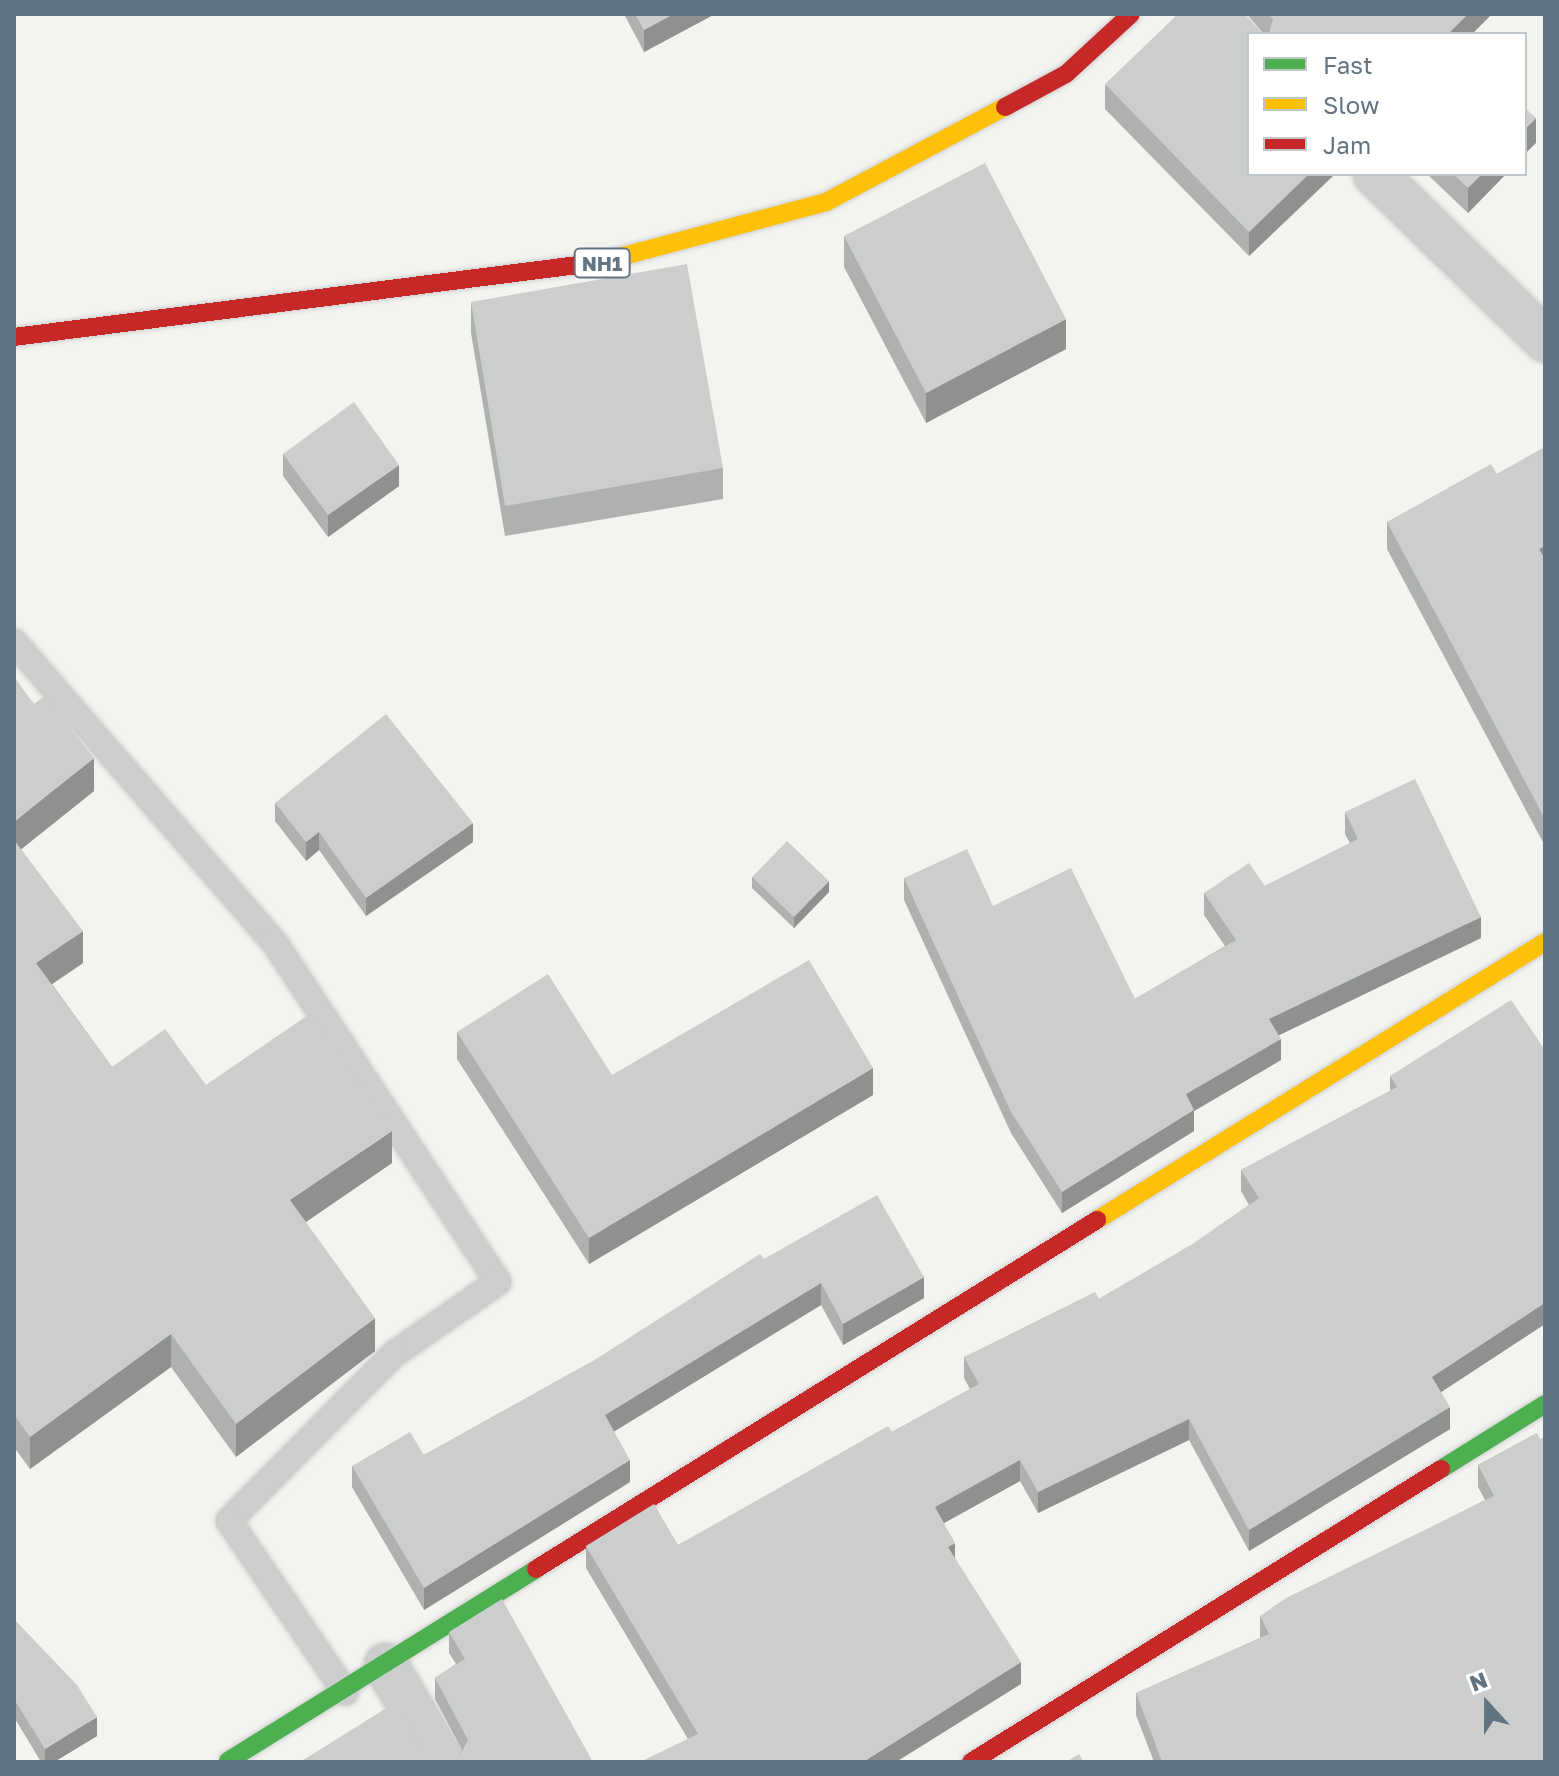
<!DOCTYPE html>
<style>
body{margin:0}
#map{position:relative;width:1559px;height:1776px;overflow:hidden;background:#f3f3f0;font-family:"Golos Text",sans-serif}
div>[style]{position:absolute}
.roads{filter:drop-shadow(0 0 2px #cfd0d0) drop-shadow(0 0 2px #cfd0d0)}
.lane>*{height:26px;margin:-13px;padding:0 13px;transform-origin:13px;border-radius:13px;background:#cccdcd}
.street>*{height:44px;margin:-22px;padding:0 22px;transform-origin:22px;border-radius:22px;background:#cccdcd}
.fast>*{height:18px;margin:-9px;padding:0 9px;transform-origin:9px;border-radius:9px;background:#4caf50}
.slow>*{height:18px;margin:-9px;padding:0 9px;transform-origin:9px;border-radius:9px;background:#ffc107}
.jam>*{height:18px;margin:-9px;padding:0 9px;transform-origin:9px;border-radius:9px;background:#c62828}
.wall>*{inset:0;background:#afb1b1}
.shaded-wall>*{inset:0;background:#8f9090}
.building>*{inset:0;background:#cccece}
span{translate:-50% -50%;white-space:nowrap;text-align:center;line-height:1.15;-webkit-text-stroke:8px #fff;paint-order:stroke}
.shield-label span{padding:2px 6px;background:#fff;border:2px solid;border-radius:6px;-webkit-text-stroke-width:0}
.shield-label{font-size:20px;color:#627481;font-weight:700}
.frame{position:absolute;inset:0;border:16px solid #627481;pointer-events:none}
.legend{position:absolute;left:1247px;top:32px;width:280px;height:144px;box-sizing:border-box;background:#fff;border:2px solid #c0c7cd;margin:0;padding:10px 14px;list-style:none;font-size:24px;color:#627481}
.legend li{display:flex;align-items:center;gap:16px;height:40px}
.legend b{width:40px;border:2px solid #c0c7cd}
.north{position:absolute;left:1447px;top:1664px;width:80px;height:80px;-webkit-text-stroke:6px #fff;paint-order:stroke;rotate:339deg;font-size:22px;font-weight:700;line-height:32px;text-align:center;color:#627481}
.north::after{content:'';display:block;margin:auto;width:28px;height:36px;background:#627481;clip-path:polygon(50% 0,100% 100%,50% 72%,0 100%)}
</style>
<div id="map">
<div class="roads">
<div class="lane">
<i style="left:14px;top:642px;width:397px;rotate:49.1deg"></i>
<i style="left:274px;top:942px;width:407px;rotate:56.6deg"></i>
<i style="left:498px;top:1282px;width:126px;rotate:145.3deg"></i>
<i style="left:394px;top:1354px;width:235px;rotate:134.7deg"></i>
<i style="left:229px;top:1521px;width:207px;rotate:55.8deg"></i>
</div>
<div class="street">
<i style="left:1212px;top:14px;width:52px;rotate:45deg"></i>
<i style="left:1375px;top:174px;width:238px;rotate:44.3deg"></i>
<i style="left:386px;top:1665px;width:113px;rotate:59.6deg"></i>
</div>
<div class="fast">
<i style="left:1441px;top:1469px;width:123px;rotate:-32deg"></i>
<i style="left:228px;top:1761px;width:363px;rotate:-31.9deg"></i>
</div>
<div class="slow">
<i style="left:601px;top:262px;width:233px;rotate:-14.9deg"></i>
<i style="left:826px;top:202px;width:203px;rotate:-28deg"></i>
<i style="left:1097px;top:1220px;width:527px;rotate:-31.82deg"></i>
</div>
<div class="jam">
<i style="left:1005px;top:107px;width:69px;rotate:-28.4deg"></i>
<i style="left:1066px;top:74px;width:88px;rotate:-42.7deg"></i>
<i style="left:14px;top:337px;width:592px;rotate:-7.28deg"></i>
<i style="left:536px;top:1569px;width:661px;rotate:-31.89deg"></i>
<i style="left:971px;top:1762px;width:554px;rotate:-31.94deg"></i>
</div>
</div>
<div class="wall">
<i style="clip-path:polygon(624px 14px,715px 14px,644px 52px)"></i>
<i style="clip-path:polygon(1247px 14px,1492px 14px,1472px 34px,1264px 34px)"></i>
<i style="clip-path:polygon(1105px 84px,1335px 174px,1249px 256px,1105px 109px)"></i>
<i style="clip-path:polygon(1427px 174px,1506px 174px,1468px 213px)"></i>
<i style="clip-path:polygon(844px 236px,1066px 349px,926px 423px,844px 267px)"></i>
<i style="clip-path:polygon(471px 302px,723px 468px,723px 499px,505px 536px,471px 333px)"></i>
<i style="clip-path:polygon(1545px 447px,1545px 846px,1387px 549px,1387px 522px,1497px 474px)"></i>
<i style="clip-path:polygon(283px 454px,399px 486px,328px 537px,283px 476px)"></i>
<i style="clip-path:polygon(14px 677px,94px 791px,21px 849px,83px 963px,52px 984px,112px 1067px,206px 1085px,392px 1163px,305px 1222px,375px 1351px,236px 1457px,171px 1367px,30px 1469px,14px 1447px)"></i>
<i style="clip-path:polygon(275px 803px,473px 842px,366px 916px,319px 850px,306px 861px,275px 821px)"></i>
<i style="clip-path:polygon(1345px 812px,1481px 938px,1279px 1035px,1281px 1060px,1194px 1111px,1194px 1131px,1062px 1213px,1011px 1133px,904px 900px,904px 878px,993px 906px,1135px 999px,1225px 946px,1204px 915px,1204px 893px,1265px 886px,1350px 843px,1345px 834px)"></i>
<i style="clip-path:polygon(752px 877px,829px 892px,794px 928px,752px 888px)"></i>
<i style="clip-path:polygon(457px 1032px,612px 1075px,873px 1095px,589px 1264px,457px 1059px)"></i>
<i style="clip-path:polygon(1545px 1050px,1545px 1324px,1441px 1392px,1450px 1429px,1249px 1551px,1189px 1440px,1038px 1513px,1020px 1481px,944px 1523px,955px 1558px,1021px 1684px,688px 1739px,586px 1568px,586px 1546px,678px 1545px,892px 1432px,970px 1389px,964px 1378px,964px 1357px,1099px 1299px,1193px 1244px,1249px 1205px,1241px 1191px,1241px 1170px,1390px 1091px,1390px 1076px)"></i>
<i style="clip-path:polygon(764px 1259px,924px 1298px,843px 1345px,821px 1305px,614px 1431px,630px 1482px,424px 1610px,352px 1487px,352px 1466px,424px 1455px,593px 1361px)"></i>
<i style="clip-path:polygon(1537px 1433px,1545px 1762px,1154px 1762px,1136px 1715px,1136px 1693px,1260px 1638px,1260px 1616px,1485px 1500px,1478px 1487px,1478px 1465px)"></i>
<i style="clip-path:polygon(14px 1619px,97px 1736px,54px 1762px,41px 1762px,14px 1717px)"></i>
<i style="clip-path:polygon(449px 1632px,593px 1762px,430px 1762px,456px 1762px,462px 1750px,435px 1699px,435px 1678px,456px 1664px,449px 1653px)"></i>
</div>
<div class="shaded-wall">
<i style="clip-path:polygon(674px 14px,715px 14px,644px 52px,644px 30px)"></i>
<i style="clip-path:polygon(1468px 14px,1492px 14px,1472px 34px,1448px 34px)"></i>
<i style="clip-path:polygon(1536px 118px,1536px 143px,1525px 154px,1525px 129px)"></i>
<i style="clip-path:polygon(1309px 174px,1335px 174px,1249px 256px,1249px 232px)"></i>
<i style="clip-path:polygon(1482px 174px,1506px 174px,1468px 213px,1468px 188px)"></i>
<i style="clip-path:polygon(1066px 319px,1066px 349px,926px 423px,926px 393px)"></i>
<i style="clip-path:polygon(399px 465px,399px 486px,328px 537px,328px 515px)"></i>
<i style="clip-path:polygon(1545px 546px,1545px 572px,1539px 549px)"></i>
<i style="clip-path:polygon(94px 758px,94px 791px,14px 855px,14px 822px)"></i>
<i style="clip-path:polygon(473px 823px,473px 842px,366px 916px,366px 898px)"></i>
<i style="clip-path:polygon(319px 832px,319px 850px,306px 861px,306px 842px)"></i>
<i style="clip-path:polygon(829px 881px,829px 892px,794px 928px,794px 917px)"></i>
<i style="clip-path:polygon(1481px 917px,1481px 938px,1269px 1040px,1269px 1019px)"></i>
<i style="clip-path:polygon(83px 931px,83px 963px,36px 995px,36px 963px)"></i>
<i style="clip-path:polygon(1281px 1039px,1281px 1060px,1194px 1111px,1194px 1131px,1062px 1213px,1062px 1192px,1186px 1094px)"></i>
<i style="clip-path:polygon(873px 1068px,873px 1095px,589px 1264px,589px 1238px)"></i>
<i style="clip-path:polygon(392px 1131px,392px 1163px,290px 1233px,290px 1200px)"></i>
<i style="clip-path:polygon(924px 1277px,924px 1298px,843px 1345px,843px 1324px)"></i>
<i style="clip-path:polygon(821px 1283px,821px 1305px,605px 1437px,605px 1415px)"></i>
<i style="clip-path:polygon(1545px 1294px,1545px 1324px,1432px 1398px,1432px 1377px)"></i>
<i style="clip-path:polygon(375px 1318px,375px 1351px,236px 1457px,236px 1424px)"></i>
<i style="clip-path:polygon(171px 1334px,171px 1367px,30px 1469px,30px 1437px)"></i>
<i style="clip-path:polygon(1450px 1407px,1450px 1429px,1249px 1551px,1249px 1530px)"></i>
<i style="clip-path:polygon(1189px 1419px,1189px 1440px,1038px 1513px,1038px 1492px)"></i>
<i style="clip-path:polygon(630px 1460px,630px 1482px,424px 1610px,424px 1588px)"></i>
<i style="clip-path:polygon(1020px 1460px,1020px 1481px,935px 1528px,935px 1507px)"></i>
<i style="clip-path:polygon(955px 1543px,955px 1564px,948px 1547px)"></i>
<i style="clip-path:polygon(1021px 1662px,1021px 1684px,896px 1762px,863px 1762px)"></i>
<i style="clip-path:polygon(97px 1717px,97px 1736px,54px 1762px,45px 1762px,45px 1749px)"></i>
</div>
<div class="building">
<i style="clip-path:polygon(635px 14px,674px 14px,644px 30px)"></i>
<i style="clip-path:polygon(1178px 14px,1204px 14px,1242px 50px,1249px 48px,1249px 174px,1309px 174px,1249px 232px,1105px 84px)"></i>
<i style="clip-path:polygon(1268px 14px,1468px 14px,1448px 34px,1269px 34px,1273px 19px)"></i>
<i style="clip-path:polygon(1525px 108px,1536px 118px,1525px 129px)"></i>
<i style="clip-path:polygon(985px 163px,1066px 319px,926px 393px,844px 236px)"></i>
<i style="clip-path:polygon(1453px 174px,1482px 174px,1468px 188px)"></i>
<i style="clip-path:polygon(687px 264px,723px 468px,505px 506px,471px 302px)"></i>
<i style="clip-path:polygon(354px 402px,399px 465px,328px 515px,283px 454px)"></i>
<i style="clip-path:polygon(1545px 447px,1545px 546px,1539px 549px,1545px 559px,1545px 819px,1387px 522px,1491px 464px,1497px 474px)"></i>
<i style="clip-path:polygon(14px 677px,34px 704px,45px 696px,94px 758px,14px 822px)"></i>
<i style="clip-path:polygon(386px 714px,473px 823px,366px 898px,319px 832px,306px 842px,275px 803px)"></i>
<i style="clip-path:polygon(1415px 779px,1481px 917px,1269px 1019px,1281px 1039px,1186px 1094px,1194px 1110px,1062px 1192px,1011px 1112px,904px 878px,967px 849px,993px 906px,1071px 868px,1135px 999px,1236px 940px,1204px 893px,1249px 863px,1265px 886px,1358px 839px,1345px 812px)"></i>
<i style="clip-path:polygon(14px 840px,83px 931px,36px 963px,112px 1067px,165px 1029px,206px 1085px,311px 1013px,392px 1131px,290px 1200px,375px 1318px,236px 1424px,171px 1334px,30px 1437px,14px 1415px)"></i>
<i style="clip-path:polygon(787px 841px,829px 881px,794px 917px,752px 877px)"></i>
<i style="clip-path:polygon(809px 960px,873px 1068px,589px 1238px,457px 1032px,548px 974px,612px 1075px)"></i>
<i style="clip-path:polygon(1511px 1000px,1545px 1050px,1545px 1294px,1544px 1294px,1545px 1303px,1432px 1377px,1450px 1407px,1249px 1530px,1189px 1419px,1038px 1492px,1020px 1460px,935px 1507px,955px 1543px,948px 1547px,1021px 1662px,863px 1762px,640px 1762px,698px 1734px,586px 1546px,654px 1504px,678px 1545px,888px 1426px,892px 1432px,979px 1384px,964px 1357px,1095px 1292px,1099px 1299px,1193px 1244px,1259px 1198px,1241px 1170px,1397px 1087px,1390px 1076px)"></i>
<i style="clip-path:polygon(877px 1195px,924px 1277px,843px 1324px,821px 1283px,605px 1415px,630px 1460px,424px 1588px,352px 1466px,410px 1432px,424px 1455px,593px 1361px,760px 1254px,764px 1259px)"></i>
<i style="clip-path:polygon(1537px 1433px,1540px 1439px,1545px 1437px,1545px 1762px,1162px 1762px,1136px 1693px,1269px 1634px,1260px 1616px,1286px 1598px,1494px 1496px,1478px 1465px)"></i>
<i style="clip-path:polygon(502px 1599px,593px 1762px,300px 1762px,393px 1704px,430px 1762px,456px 1762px,468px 1740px,435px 1678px,465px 1659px,449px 1632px)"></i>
<i style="clip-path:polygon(14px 1619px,77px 1685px,97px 1717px,45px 1749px,14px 1699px)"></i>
<i style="clip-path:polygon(1079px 1754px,1084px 1762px,1066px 1762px)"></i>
</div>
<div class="shield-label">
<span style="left:602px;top:263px">NH1</span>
</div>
<div class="frame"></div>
<ul class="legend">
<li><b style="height:10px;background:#4caf50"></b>Fast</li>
<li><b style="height:10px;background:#ffc107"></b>Slow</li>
<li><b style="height:10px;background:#c62828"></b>Jam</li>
</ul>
<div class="north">N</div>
</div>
